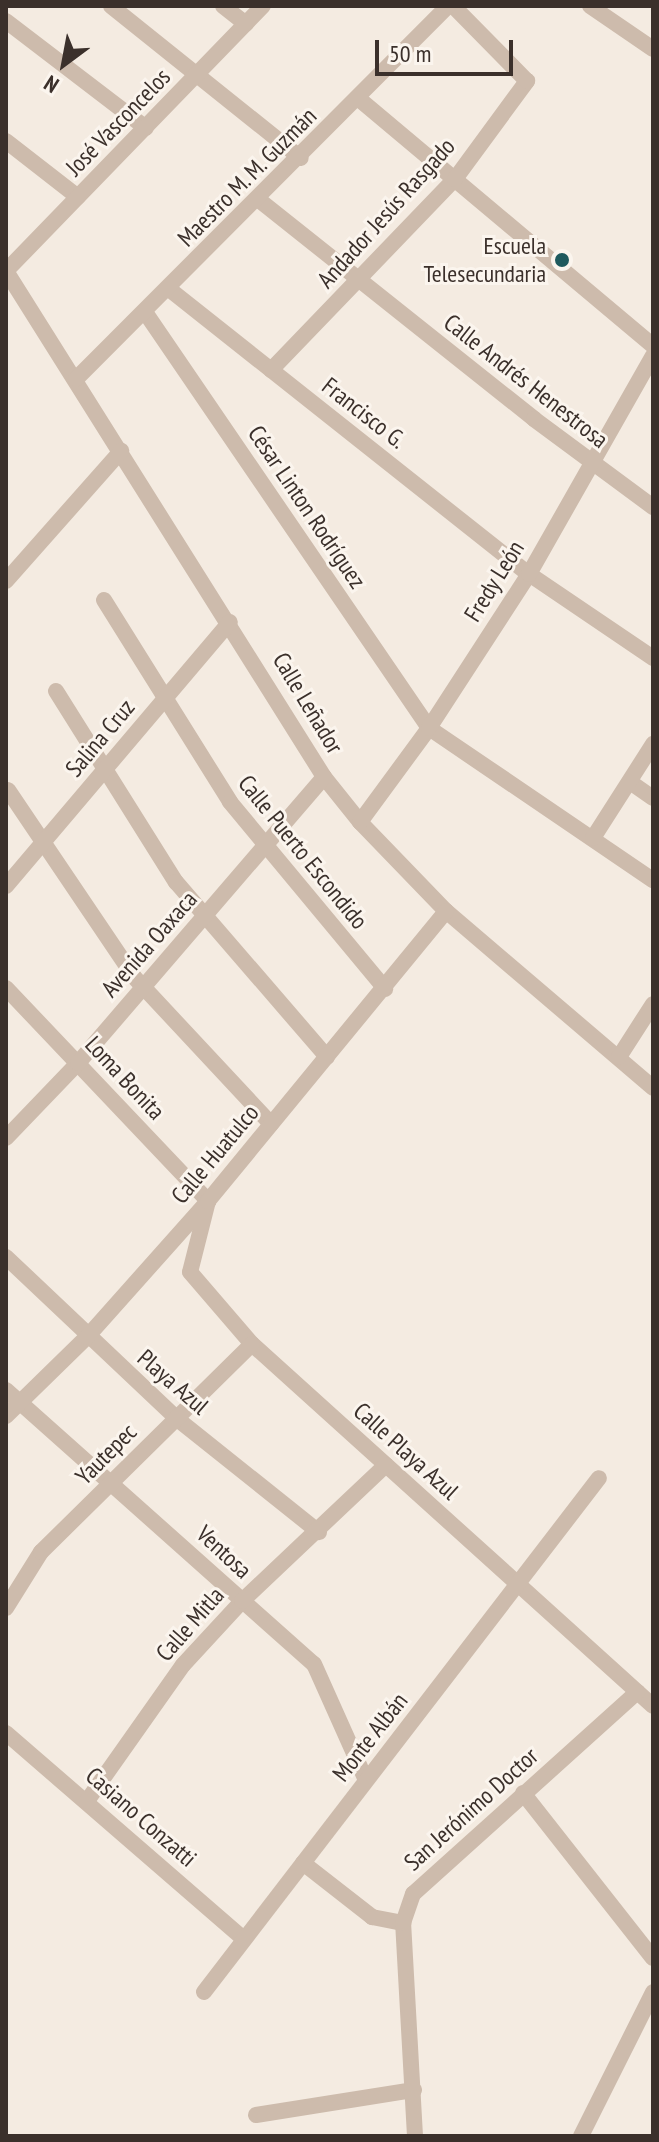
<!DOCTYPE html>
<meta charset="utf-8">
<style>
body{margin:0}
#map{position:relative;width:659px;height:2142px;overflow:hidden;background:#f4ebe1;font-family:"PT Sans Narrow",sans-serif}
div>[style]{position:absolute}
.street>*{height:16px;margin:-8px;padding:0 8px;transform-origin:8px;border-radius:8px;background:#cdbbac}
.dots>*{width:22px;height:22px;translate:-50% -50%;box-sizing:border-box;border:4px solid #fbf5ee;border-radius:50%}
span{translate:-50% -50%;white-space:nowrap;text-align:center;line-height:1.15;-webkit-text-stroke:6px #fbf5ee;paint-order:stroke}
.street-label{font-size:24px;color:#3b302b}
.poi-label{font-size:24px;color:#3b302b}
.right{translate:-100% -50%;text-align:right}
.frame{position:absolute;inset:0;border:8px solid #3b302b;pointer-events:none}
.north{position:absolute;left:24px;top:24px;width:80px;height:80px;-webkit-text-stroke:6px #fbf5ee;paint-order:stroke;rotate:212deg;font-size:22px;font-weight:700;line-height:32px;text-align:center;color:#3b302b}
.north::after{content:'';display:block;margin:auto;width:28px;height:36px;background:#3b302b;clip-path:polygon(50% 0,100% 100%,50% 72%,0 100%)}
.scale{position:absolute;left:375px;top:40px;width:138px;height:36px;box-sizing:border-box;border:4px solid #3b302b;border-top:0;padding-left:10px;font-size:24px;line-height:28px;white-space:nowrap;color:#3b302b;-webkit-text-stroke:6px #fbf5ee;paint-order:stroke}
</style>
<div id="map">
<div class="street">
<i style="left:111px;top:6px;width:243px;rotate:38.7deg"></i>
<i style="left:223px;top:6px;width:29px;rotate:38deg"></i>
<i style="left:590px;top:6px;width:76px;rotate:34.3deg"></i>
<i style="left:6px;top:21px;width:176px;rotate:37.4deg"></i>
<i style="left:359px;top:99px;width:384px;rotate:40deg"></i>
<i style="left:6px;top:141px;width:91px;rotate:37.9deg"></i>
<i style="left:259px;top:200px;width:352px;rotate:38.5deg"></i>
<i style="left:534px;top:419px;width:148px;rotate:36.5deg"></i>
<i style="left:6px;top:271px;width:598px;rotate:57.85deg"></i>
<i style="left:324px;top:777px;width:58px;rotate:51.3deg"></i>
<i style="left:360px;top:822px;width:124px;rotate:46deg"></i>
<i style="left:446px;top:911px;width:272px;rotate:40.5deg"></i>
<i style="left:6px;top:271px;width:369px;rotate:-45.9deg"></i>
<i style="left:169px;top:289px;width:459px;rotate:38.4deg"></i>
<i style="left:529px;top:574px;width:150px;rotate:34.1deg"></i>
<i style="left:145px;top:312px;width:504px;rotate:55.68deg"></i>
<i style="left:429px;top:728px;width:271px;rotate:34.2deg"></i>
<i style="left:271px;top:370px;width:265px;rotate:-46.1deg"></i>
<i style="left:455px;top:179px;width:122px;rotate:-53.7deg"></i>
<i style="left:527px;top:81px;width:105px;rotate:-134.6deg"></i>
<i style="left:76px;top:379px;width:527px;rotate:-45.08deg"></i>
<i style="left:6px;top:581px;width:174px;rotate:-48.5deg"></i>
<i style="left:104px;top:600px;width:238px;rotate:58deg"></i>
<i style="left:230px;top:802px;width:243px;rotate:50.3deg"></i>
<i style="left:56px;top:691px;width:226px;rotate:57.9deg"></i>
<i style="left:176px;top:882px;width:231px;rotate:49.2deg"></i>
<i style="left:630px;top:782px;width:28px;rotate:35deg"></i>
<i style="left:8px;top:790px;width:225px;rotate:56deg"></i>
<i style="left:134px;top:977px;width:201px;rotate:47deg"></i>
<i style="left:360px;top:822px;width:117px;rotate:-53.7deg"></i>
<i style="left:429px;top:728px;width:184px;rotate:-57deg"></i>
<i style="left:529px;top:574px;width:251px;rotate:-60.4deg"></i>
<i style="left:593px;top:838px;width:112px;rotate:-57.4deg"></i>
<i style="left:6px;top:886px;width:346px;rotate:-49.7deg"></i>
<i style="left:6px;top:988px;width:294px;rotate:46.5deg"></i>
<i style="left:208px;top:1201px;width:73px;rotate:104.2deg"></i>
<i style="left:190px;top:1272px;width:95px;rotate:49.3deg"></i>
<i style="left:252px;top:1344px;width:540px;rotate:42.07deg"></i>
<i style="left:619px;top:1057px;width:63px;rotate:-57.3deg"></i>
<i style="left:6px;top:1138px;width:104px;rotate:-46.2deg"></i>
<i style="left:78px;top:1063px;width:377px;rotate:-49.3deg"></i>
<i style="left:6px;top:1257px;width:234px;rotate:43.4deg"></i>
<i style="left:176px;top:1418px;width:183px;rotate:38.6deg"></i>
<i style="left:6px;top:1390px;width:412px;rotate:41.7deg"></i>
<i style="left:314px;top:1664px;width:127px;rotate:65.9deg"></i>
<i style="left:6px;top:1416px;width:113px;rotate:-44.3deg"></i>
<i style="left:87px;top:1337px;width:182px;rotate:-48.3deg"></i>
<i style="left:208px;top:1201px;width:375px;rotate:-50.6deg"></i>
<i style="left:6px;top:1608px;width:66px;rotate:-58deg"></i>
<i style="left:41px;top:1552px;width:296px;rotate:-44.6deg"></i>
<i style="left:6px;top:1733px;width:313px;rotate:40.9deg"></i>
<i style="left:523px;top:1793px;width:210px;rotate:51.8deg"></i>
<i style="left:87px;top:1801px;width:166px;rotate:-54.8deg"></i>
<i style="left:183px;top:1665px;width:87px;rotate:-47.3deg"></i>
<i style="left:242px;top:1601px;width:198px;rotate:-43.4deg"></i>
<i style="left:303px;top:1863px;width:88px;rotate:38deg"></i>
<i style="left:372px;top:1917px;width:32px;rotate:11deg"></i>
<i style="left:204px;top:1992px;width:648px;rotate:-52.46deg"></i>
<i style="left:256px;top:2115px;width:160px;rotate:-9deg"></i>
<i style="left:415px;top:2136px;width:213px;rotate:-93.2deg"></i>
<i style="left:403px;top:1923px;width:31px;rotate:-71deg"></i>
<i style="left:413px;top:1894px;width:302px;rotate:-42deg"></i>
<i style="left:581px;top:2136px;width:161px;rotate:-63.4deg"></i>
</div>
<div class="dots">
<i style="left:562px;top:260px;background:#1f5a5e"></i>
</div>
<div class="street-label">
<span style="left:118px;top:122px;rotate:-46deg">José Vasconcelos</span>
<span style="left:247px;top:177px;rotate:-45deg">Maestro M. M. Guzmán</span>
<span style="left:386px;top:213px;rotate:-48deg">Andador Jesús Rasgado</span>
<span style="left:526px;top:381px;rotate:38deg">Calle Andrés Henestrosa</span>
<span style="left:364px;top:413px;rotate:38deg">Francisco G.</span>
<span style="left:307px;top:507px;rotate:56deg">César Linton Rodríguez</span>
<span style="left:494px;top:581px;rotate:-58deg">Fredy León</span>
<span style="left:308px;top:703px;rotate:59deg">Calle Leñador</span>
<span style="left:100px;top:738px;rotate:-50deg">Salina Cruz</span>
<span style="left:303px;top:852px;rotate:51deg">Calle Puerto Escondido</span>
<span style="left:149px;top:944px;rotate:-49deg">Avenida Oaxaca</span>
<span style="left:125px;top:1078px;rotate:47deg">Loma Bonita</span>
<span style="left:215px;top:1154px;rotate:-50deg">Calle Huatulco</span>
<span style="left:173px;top:1382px;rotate:41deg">Playa Azul</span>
<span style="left:406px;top:1451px;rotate:42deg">Calle Playa Azul</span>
<span style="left:106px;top:1454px;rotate:-45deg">Yautepec</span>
<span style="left:224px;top:1552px;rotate:43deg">Ventosa</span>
<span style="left:190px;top:1624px;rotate:-49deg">Calle Mitla</span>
<span style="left:370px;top:1737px;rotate:-52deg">Monte Albán</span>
<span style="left:471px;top:1809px;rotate:-42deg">San Jerónimo Doctor</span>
<span style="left:141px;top:1817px;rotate:41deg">Casiano Conzatti</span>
</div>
<div class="poi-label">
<span class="right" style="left:546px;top:260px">Escuela<br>Telesecundaria</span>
</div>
<div class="frame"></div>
<div class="north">N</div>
<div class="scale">50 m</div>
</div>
